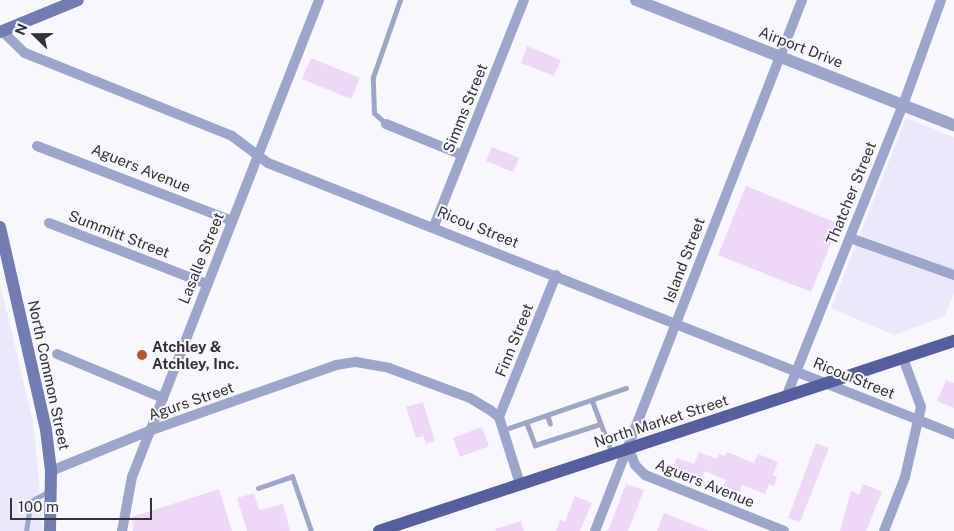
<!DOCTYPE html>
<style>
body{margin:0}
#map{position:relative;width:954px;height:531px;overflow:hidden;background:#f8f7fe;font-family:"Public Sans",sans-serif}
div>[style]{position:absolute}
.built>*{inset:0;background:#ece8fc}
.building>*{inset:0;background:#efd7f7}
.service>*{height:5px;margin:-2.5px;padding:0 2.5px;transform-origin:2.5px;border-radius:2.5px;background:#9da5cb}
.minor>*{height:10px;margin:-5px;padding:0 5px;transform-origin:5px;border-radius:5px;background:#9da5cb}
.tertiary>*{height:12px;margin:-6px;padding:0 6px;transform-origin:6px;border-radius:6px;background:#9da5cb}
.secondary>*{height:12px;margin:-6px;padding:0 6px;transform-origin:6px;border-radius:6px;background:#727cb3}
.primary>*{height:12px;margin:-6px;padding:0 6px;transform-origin:6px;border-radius:6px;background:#555fa0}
.dots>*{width:14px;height:14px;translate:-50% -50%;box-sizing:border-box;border:2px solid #f8f7fe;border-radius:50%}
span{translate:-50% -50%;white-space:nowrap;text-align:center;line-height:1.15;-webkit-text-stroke:4px #f8f7fe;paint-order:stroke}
.street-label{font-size:15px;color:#333237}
.poi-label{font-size:15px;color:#333237;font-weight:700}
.left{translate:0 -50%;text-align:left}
.north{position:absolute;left:10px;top:10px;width:50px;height:50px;-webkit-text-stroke:4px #f8f7fe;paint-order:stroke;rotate:292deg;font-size:14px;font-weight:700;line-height:20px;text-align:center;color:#333237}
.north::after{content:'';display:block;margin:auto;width:18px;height:22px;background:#333237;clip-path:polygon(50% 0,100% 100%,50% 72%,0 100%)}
.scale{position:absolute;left:10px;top:498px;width:142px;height:22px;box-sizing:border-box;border:2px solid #333237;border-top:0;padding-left:6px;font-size:15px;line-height:18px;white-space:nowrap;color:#333237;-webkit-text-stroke:4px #f8f7fe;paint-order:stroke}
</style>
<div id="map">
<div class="built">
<i style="clip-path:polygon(906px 118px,954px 137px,954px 294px,945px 316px,894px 335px,831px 308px)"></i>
<i style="clip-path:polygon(0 283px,34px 426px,43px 531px,0 531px)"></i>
</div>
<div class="building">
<i style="clip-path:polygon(527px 46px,561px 60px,554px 76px,521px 63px)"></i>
<i style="clip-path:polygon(311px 58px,360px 78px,351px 99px,302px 79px)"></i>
<i style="clip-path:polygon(492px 147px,519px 158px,513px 172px,486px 161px)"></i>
<i style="clip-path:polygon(746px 186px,839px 224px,811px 292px,718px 255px)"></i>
<i style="clip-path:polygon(946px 380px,954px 383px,954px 408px,937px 401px)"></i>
<i style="clip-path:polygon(423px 402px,435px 441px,426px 444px,423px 436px,416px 438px,406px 407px)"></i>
<i style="clip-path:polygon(482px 427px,489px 446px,460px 457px,453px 438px)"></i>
<i style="clip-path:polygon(816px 443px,829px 448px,800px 522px,788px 518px)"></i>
<i style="clip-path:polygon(699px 452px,717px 459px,719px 454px,725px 456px,727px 452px,754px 463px,758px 454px,778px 462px,773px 475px,777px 477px,774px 486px,769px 484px,765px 494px,742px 485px,738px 496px,722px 490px,726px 480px,705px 471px,699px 485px,671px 474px,677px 458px,694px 464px)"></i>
<i style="clip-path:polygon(626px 484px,644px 490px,628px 531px,608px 531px)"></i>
<i style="clip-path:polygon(863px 484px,882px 492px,866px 531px,840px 531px,851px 491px,859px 495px)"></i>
<i style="clip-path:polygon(219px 489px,232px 531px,133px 531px,132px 517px)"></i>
<i style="clip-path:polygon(254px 493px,259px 510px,283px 504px,290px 531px,247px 531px,237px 498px)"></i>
<i style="clip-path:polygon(575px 496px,592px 503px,580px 531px,556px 531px,560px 520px,565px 522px)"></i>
<i style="clip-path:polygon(664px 513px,709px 531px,657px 531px)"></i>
<i style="clip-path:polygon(521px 521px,524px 531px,496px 531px,495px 529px)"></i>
</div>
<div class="service">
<i style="left:386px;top:124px;width:16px;rotate:-137deg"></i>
<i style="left:374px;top:113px;width:36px;rotate:-92deg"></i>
<i style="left:373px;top:77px;width:82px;rotate:-70.7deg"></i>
<i style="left:592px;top:401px;width:57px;rotate:69.3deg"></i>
<i style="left:547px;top:415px;width:9px;rotate:72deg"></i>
<i style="left:526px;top:422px;width:25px;rotate:69deg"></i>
<i style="left:535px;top:445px;width:68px;rotate:-17.9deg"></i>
<i style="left:503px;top:430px;width:130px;rotate:-18.9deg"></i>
<i style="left:258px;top:488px;width:36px;rotate:-19deg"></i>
<i style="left:292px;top:476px;width:58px;rotate:70.9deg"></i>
<i style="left:26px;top:531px;width:30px;rotate:-81deg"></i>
<i style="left:31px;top:501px;width:21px;rotate:-29deg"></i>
</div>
<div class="minor">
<i style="left:2px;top:31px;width:32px;rotate:44deg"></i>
<i style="left:25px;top:53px;width:223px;rotate:21.8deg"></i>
<i style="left:232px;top:136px;width:45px;rotate:36.9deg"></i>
<i style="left:268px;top:163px;width:738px;rotate:21.56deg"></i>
<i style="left:386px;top:124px;width:82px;rotate:22.2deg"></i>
<i style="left:37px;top:146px;width:209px;rotate:21deg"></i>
<i style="left:49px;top:223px;width:169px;rotate:21.1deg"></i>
<i style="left:434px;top:226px;width:243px;rotate:-68.3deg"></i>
<i style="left:850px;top:238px;width:110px;rotate:19.6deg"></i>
<i style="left:57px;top:354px;width:115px;rotate:22.5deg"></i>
<i style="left:786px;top:397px;width:315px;rotate:-68.2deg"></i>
<i style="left:903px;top:105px;width:112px;rotate:-70.1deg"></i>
<i style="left:499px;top:417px;width:153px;rotate:-68.1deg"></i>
<i style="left:629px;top:449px;width:17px;rotate:69deg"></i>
<i style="left:635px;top:465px;width:14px;rotate:45deg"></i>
<i style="left:645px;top:475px;width:150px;rotate:21.9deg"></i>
<i style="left:51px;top:471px;width:106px;rotate:-22.2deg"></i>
<i style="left:149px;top:431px;width:198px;rotate:-19.4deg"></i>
<i style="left:336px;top:365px;width:20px;rotate:-9deg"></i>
<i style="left:356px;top:362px;width:34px;rotate:10deg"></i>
<i style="left:389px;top:368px;width:86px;rotate:20.3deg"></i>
<i style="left:470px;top:398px;width:23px;rotate:31deg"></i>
<i style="left:490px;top:410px;width:11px;rotate:38deg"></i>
<i style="left:499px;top:417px;width:70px;rotate:72.6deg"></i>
<i style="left:122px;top:531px;width:55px;rotate:-79.5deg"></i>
<i style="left:132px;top:477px;width:512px;rotate:-68.59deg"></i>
<i style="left:595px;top:531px;width:570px;rotate:-68.7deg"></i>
<i style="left:884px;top:531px;width:58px;rotate:-68.7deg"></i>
<i style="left:905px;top:477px;width:72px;rotate:-77.1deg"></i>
<i style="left:921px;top:407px;width:52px;rotate:-110.2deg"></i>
</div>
<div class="tertiary">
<i style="left:636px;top:0;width:342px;rotate:21.5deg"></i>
</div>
<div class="secondary">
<i style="left:0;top:32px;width:84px;rotate:-22.3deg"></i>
<i style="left:0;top:227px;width:208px;rotate:77.2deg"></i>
<i style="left:46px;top:430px;width:41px;rotate:83deg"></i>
<i style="left:51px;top:471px;width:60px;rotate:91deg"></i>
</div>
<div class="primary">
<i style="left:379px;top:531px;width:606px;rotate:-18.29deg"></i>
</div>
<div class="dots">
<i style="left:142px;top:355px;background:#ba532a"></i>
</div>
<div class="street-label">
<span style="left:801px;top:47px;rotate:21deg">Airport Drive</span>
<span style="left:465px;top:108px;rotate:-68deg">Simms Street</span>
<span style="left:141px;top:168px;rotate:22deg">Aguers Avenue</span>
<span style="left:851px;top:193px;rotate:-68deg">Thatcher Street</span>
<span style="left:478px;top:227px;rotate:22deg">Ricou Street</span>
<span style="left:119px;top:234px;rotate:21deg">Summitt Street</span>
<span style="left:201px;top:258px;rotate:-68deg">Lasalle Street</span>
<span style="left:684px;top:260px;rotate:-69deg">Island Street</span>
<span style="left:514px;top:340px;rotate:-68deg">Finn Street</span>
<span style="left:49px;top:375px;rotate:78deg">North Common Street</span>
<span style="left:854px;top:378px;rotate:22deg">Ricou Street</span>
<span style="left:191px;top:401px;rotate:-19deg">Agurs Street</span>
<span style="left:661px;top:421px;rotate:-18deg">North Market Street</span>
<span style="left:705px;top:483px;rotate:22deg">Aguers Avenue</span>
</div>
<div class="poi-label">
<span class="left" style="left:152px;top:355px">Atchley &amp;<br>Atchley, Inc.</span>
</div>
<div class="north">N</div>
<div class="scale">100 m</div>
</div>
